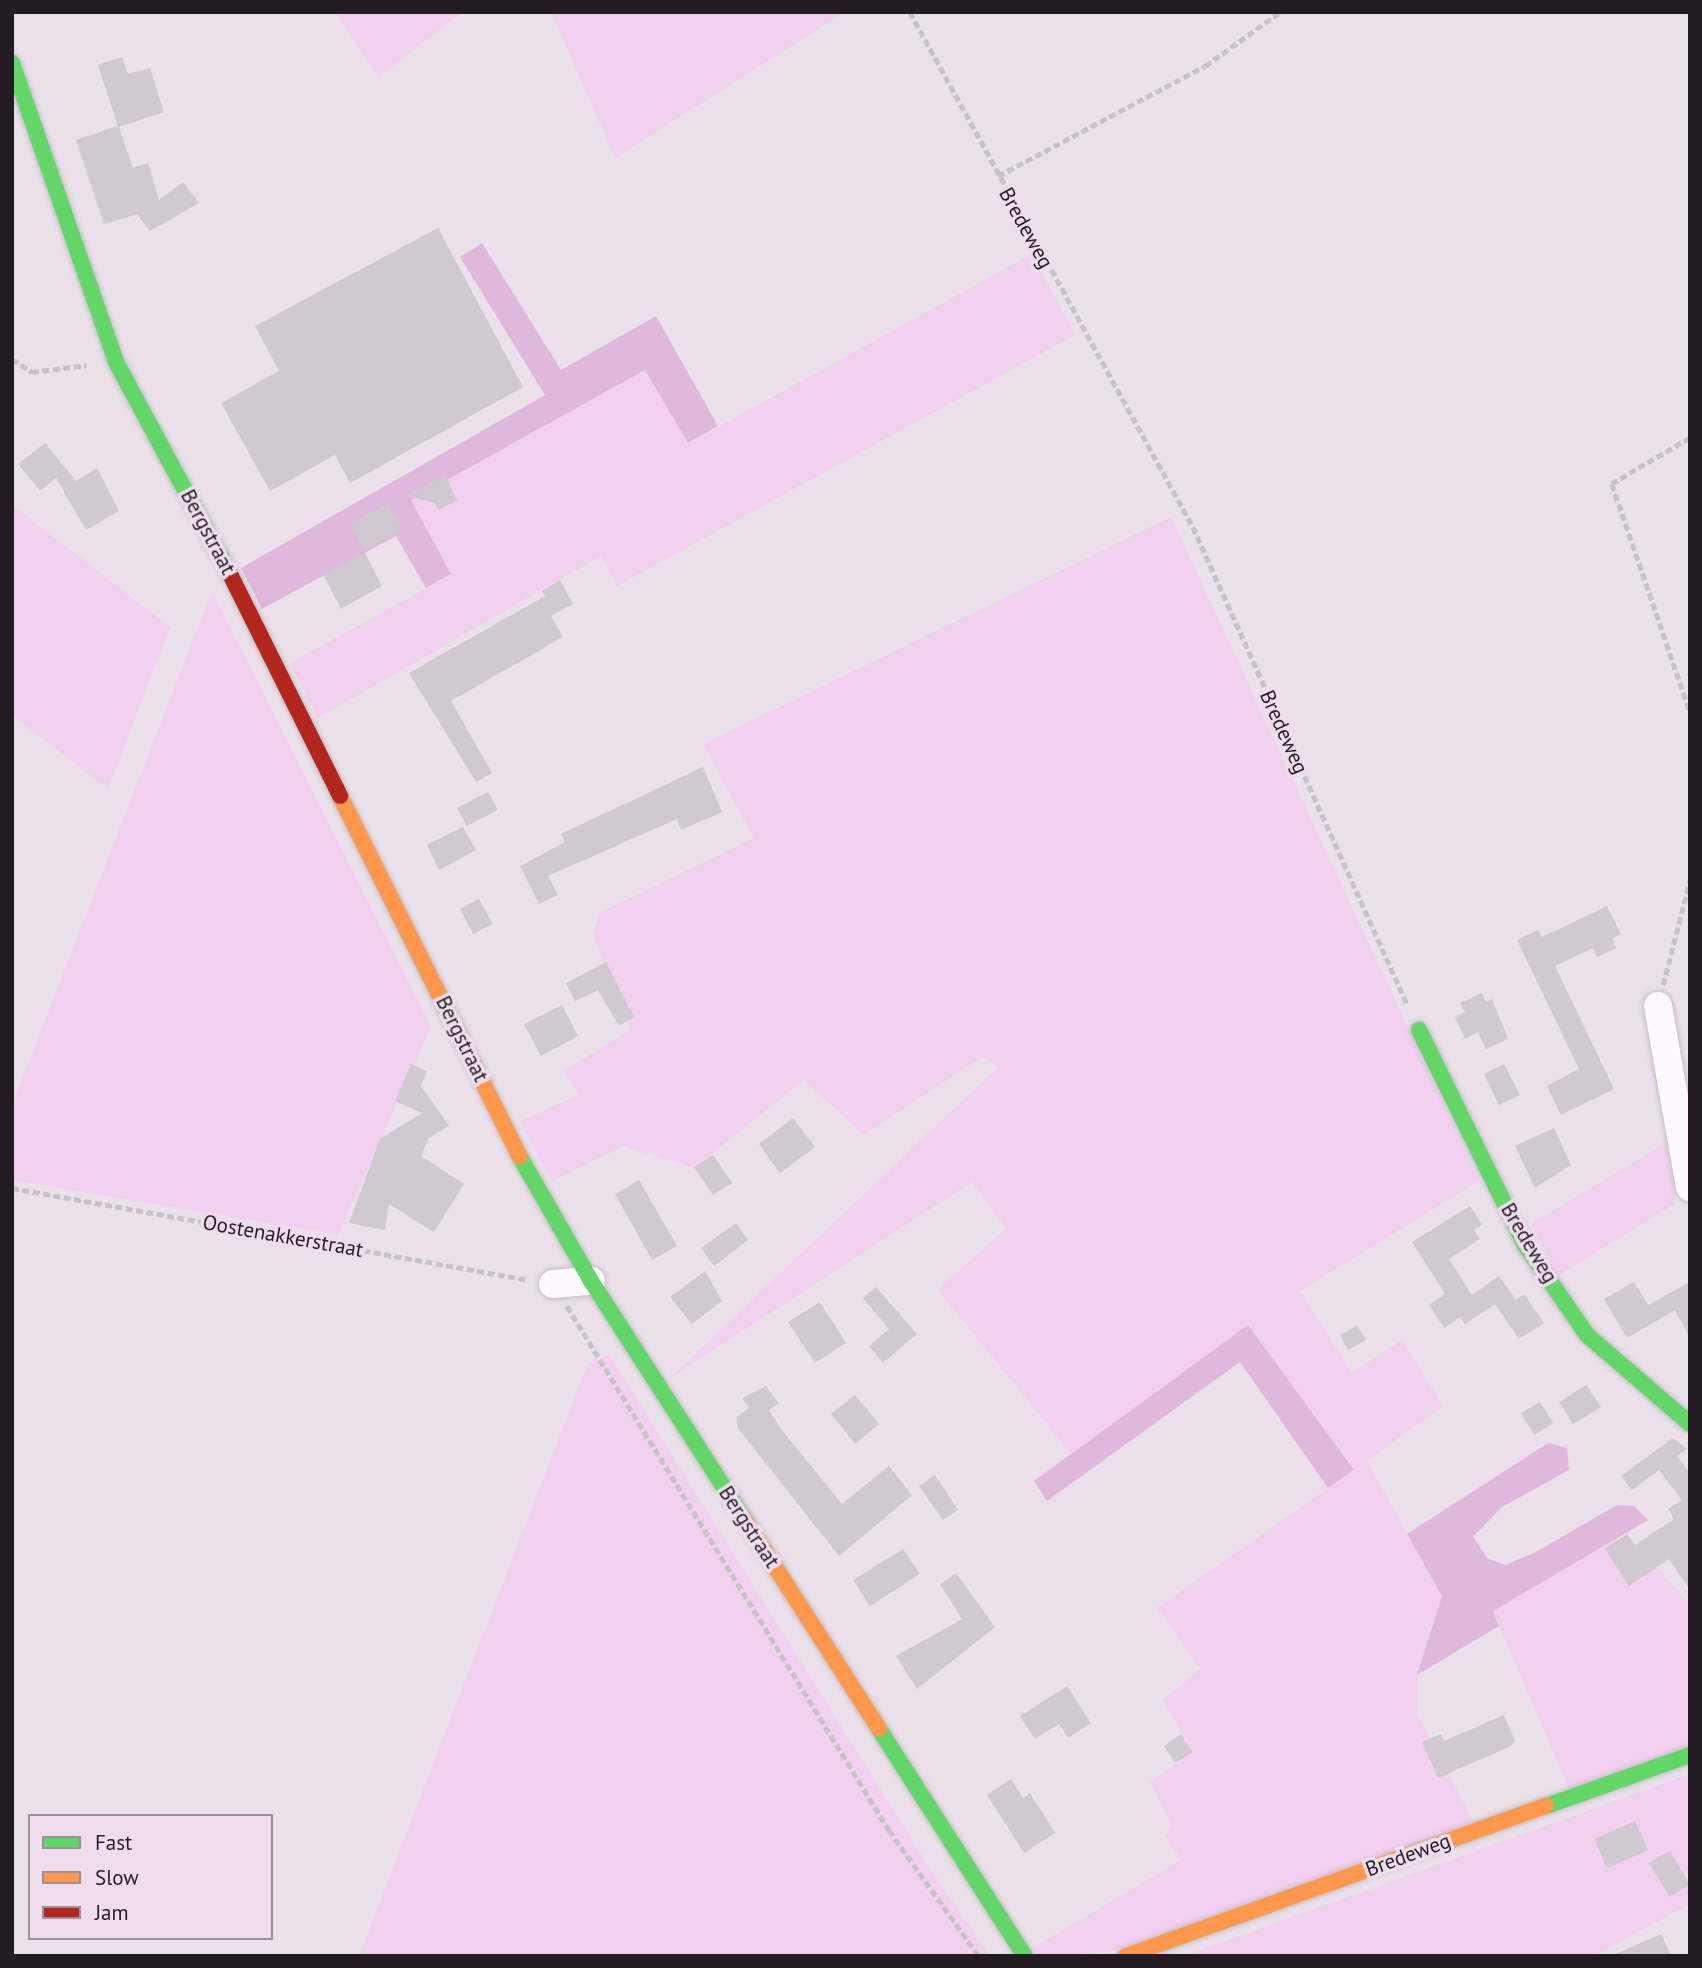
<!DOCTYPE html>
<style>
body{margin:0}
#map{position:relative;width:1702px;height:1968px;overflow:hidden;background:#eae1ea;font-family:"PT Sans",sans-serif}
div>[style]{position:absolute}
.green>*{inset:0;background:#f1d0f0}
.forest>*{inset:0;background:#e0b8de}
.building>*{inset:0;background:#d0c9cf}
.path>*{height:4.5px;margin-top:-2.25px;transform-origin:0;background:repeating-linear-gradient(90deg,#c6c3c6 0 7px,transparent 0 10.5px)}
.roads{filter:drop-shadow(0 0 2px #c4bdc4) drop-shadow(0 0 2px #c4bdc4)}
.street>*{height:28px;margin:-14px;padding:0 14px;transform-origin:14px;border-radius:14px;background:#fcfafc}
.fast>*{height:16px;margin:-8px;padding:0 8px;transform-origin:8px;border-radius:8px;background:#63d668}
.slow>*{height:16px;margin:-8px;padding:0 8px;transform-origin:8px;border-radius:8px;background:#ff974d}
.jam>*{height:16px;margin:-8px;padding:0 8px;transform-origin:8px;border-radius:8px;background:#b3261e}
span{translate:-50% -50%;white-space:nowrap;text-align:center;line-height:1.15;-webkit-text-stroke:7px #eedded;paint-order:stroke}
.street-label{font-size:21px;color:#231d23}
.frame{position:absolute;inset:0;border:14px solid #231d23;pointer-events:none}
.legend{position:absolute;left:28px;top:1814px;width:245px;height:126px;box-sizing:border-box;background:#eedded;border:2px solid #9d909c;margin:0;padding:9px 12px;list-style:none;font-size:21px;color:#231d23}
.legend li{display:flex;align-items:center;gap:14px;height:35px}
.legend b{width:35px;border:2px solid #9d909c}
</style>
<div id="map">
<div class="green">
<i style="clip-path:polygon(335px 12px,463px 12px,378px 77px)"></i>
<i style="clip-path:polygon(551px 12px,845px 12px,615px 158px)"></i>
<i style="clip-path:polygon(1032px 254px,1075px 335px,617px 586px,601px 556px,318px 718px,290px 663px,451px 575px,411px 500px,645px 370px,689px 443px)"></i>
<i style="clip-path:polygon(12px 505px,170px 627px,108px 789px,12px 715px)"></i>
<i style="clip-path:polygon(1171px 517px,1479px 1181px,1300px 1291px,1352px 1373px,1402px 1340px,1443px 1406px,1367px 1461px,1442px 1596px,1418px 1670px,1417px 1713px,1475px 1825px,1110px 1952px,1039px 1956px,1026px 1952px,1181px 1860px,1165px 1835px,1172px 1825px,1150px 1783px,1193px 1750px,1162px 1700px,1201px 1669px,1157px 1608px,1354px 1470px,1248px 1325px,1071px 1454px,938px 1290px,1006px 1228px,972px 1182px,670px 1378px,998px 1067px,982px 1057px,864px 1135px,804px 1080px,694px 1168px,624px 1146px,552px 1181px,520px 1121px,579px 1095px,564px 1071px,630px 1030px,593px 935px,599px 913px,754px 838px,703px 744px)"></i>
<i style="clip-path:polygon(212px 591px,431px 1027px,338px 1235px,12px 1180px,12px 1105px)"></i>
<i style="clip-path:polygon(1666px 1143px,1676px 1203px,1559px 1275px,1531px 1224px)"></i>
<i style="clip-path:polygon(609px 1354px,927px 1864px,990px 1956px,359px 1956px,584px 1373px,590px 1362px)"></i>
<i style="clip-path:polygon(1617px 1538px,1657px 1567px,1690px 1605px,1690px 1748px,1570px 1791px,1493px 1611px)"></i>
<i style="clip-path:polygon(1690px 1774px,1690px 1904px,1594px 1956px,1184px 1956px)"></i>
</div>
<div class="forest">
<i style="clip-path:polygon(482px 243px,561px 370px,656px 316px,718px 426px,688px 443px,645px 370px,411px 500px,451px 574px,426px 588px,396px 536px,262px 609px,241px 568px,545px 395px,460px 257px)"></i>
<i style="clip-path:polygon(1248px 1325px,1354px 1470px,1328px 1488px,1240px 1362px,1047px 1501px,1034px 1481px)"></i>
<i style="clip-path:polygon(1548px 1443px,1567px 1448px,1569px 1470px,1502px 1507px,1473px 1537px,1488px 1559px,1506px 1565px,1536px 1552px,1617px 1505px,1634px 1506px,1648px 1520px,1493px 1611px,1499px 1626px,1417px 1675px,1442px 1596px,1407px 1534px)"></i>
</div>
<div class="building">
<i style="clip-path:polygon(122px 57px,128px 74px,150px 68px,164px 112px,119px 127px,133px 168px,148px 163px,159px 200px,183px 182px,199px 203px,150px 231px,137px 214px,104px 224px,76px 140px,118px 126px,98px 65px)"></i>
<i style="clip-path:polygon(438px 228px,523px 387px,350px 483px,335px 455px,270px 491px,221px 403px,279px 371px,255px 326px)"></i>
<i style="clip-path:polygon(45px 443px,76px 481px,97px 468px,119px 511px,86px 530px,56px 478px,40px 491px,18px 464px)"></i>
<i style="clip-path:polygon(445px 475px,457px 500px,439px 510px,435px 503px,405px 496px)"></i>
<i style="clip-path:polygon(389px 503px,403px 529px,364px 550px,350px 523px)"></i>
<i style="clip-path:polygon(365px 553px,382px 586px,341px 609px,323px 574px)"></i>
<i style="clip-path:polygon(560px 580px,573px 604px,551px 616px,563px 637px,451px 701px,492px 773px,476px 782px,409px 673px,545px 596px,542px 591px)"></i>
<i style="clip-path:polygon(703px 767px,722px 812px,681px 830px,677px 819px,548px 876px,558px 895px,539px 904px,520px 866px,565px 842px,561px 834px)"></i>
<i style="clip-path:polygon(488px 792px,498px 810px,467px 826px,457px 808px)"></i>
<i style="clip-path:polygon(463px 827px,476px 850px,439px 870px,427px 845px)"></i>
<i style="clip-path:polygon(479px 899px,493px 924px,473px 934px,460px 909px)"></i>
<i style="clip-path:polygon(1607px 906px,1621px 934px,1612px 939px,1616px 948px,1597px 957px,1593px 948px,1555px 966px,1614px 1089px,1561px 1115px,1547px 1086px,1579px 1069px,1517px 940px,1538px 930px,1542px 937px)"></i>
<i style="clip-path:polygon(606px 962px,634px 1017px,619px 1026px,598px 990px,575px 1001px,566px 983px)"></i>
<i style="clip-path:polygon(1482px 993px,1486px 1002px,1492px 999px,1508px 1039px,1486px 1049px,1478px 1032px,1465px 1039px,1455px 1017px,1465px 1012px,1460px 1003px)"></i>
<i style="clip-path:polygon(562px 1005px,578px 1036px,541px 1056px,524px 1024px)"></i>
<i style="clip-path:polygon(411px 1064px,427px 1071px,421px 1086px,449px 1126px,429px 1138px,421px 1156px,464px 1184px,434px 1232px,389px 1204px,385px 1230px,349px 1223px,380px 1139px,422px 1113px,395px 1101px)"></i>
<i style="clip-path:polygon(1504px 1064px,1520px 1095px,1499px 1105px,1484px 1074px)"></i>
<i style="clip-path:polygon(793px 1118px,815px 1147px,780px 1173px,759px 1144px)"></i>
<i style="clip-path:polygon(1554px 1128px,1571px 1165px,1535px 1188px,1515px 1146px)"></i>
<i style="clip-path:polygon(713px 1155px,732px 1183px,713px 1195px,694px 1167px)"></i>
<i style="clip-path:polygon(639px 1180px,677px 1246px,652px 1260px,615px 1194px)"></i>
<i style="clip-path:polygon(1470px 1206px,1482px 1225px,1474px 1230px,1480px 1239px,1449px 1259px,1472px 1295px,1499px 1276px,1516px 1300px,1524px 1294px,1544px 1323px,1519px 1339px,1495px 1304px,1465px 1324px,1460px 1317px,1444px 1328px,1429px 1305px,1445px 1294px,1412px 1242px)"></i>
<i style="clip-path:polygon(736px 1223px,748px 1240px,714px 1266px,701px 1248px)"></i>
<i style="clip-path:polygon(705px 1271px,722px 1301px,692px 1324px,670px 1297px)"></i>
<i style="clip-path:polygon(1634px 1282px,1648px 1305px,1690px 1282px,1690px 1338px,1675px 1310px,1627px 1338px,1604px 1299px)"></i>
<i style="clip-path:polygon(876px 1287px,917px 1334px,883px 1363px,869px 1346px,889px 1329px,863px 1298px)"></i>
<i style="clip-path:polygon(820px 1302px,846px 1343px,815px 1363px,788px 1322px)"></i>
<i style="clip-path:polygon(1357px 1325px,1366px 1340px,1348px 1350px,1340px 1335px)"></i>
<i style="clip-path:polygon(1586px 1385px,1601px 1407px,1573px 1424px,1559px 1402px)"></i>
<i style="clip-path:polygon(766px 1386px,779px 1403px,769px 1410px,781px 1429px,842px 1504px,889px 1466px,912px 1495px,839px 1556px,737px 1427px,737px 1417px,749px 1408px,742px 1398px)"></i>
<i style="clip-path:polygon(855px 1395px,879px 1424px,855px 1444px,831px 1414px)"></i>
<i style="clip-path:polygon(1540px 1402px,1553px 1423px,1534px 1435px,1521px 1413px)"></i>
<i style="clip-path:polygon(1673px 1438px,1687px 1449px,1677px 1456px,1690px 1473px,1690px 1590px,1669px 1559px,1629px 1586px,1605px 1549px,1627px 1534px,1635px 1545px,1674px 1519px,1668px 1509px,1682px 1500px,1659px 1470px,1632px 1490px,1621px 1476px)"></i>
<i style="clip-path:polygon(935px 1475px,958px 1510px,943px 1520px,919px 1486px)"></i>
<i style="clip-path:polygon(903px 1549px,920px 1574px,870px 1606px,853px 1580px)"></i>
<i style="clip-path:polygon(956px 1573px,995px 1627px,917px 1689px,896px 1656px,962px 1619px,940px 1584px)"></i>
<i style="clip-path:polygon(1067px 1686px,1091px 1723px,1068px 1738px,1059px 1724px,1035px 1739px,1020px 1716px)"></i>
<i style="clip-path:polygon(1504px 1715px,1515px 1741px,1509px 1747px,1438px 1778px,1422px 1742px,1441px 1734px,1444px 1741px)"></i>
<i style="clip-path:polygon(1181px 1734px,1193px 1752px,1175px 1763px,1164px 1746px)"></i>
<i style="clip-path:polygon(1011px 1779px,1023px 1798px,1030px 1793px,1055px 1833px,1024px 1853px,987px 1795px)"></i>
<i style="clip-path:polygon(1635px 1821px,1648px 1850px,1607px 1868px,1594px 1839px)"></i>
<i style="clip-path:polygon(1670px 1851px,1690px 1885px,1670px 1897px,1649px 1863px)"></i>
<i style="clip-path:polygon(1661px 1934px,1671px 1956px,1611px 1956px)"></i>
</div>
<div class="path">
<i style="left:910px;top:12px;width:588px;rotate:61.21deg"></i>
<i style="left:1193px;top:527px;width:525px;rotate:65.83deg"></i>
<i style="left:998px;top:176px;width:234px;rotate:-28deg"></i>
<i style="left:1205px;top:66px;width:92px;rotate:-35.8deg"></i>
<i style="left:12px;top:359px;width:24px;rotate:33deg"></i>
<i style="left:32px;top:372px;width:55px;rotate:-7.3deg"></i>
<i style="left:1690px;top:438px;width:91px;rotate:149.5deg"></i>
<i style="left:1612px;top:484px;width:241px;rotate:71.1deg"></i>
<i style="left:1663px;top:985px;width:108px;rotate:-75.6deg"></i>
<i style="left:12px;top:1188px;width:525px;rotate:10.09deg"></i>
<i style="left:567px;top:1306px;width:615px;rotate:58.43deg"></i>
<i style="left:889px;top:1830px;width:155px;rotate:54.5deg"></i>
</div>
<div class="roads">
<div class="street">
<i style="left:1658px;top:1006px;width:184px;rotate:80deg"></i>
<i style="left:553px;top:1284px;width:38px;rotate:-5deg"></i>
</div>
<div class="fast">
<i style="left:12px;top:63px;width:317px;rotate:70.8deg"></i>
<i style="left:116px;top:362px;width:238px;rotate:61.7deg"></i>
<i style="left:1419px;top:1030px;width:240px;rotate:63.8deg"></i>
<i style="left:1525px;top:1245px;width:109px;rotate:55.4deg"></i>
<i style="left:1587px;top:1335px;width:136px;rotate:40.8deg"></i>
<i style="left:520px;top:1157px;width:143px;rotate:60.2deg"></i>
<i style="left:591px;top:1281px;width:284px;rotate:57.2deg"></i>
<i style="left:879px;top:1729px;width:270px;rotate:57.3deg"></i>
<i style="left:1546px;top:1806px;width:153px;rotate:-19.5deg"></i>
</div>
<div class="slow">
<i style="left:340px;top:796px;width:403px;rotate:63.5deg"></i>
<i style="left:745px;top:1520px;width:248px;rotate:57.3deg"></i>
<i style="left:1126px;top:1956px;width:446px;rotate:-19.7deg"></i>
</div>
<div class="jam">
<i style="left:229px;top:572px;width:250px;rotate:63.6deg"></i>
</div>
</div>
<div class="street-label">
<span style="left:1026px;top:228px;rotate:61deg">Bredeweg</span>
<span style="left:208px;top:532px;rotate:62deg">Bergstraat</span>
<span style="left:1284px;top:732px;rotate:66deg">Bredeweg</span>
<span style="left:462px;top:1039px;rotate:64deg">Bergstraat</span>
<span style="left:283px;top:1236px;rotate:10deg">Oostenakkerstraat</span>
<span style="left:1529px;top:1243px;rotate:59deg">Bredeweg</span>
<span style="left:749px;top:1527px;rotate:57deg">Bergstraat</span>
<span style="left:1408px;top:1855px;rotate:-20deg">Bredeweg</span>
</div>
<div class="frame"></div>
<ul class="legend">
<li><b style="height:9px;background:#63d668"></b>Fast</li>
<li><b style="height:9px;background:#ff974d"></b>Slow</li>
<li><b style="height:9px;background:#b3261e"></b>Jam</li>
</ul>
</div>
